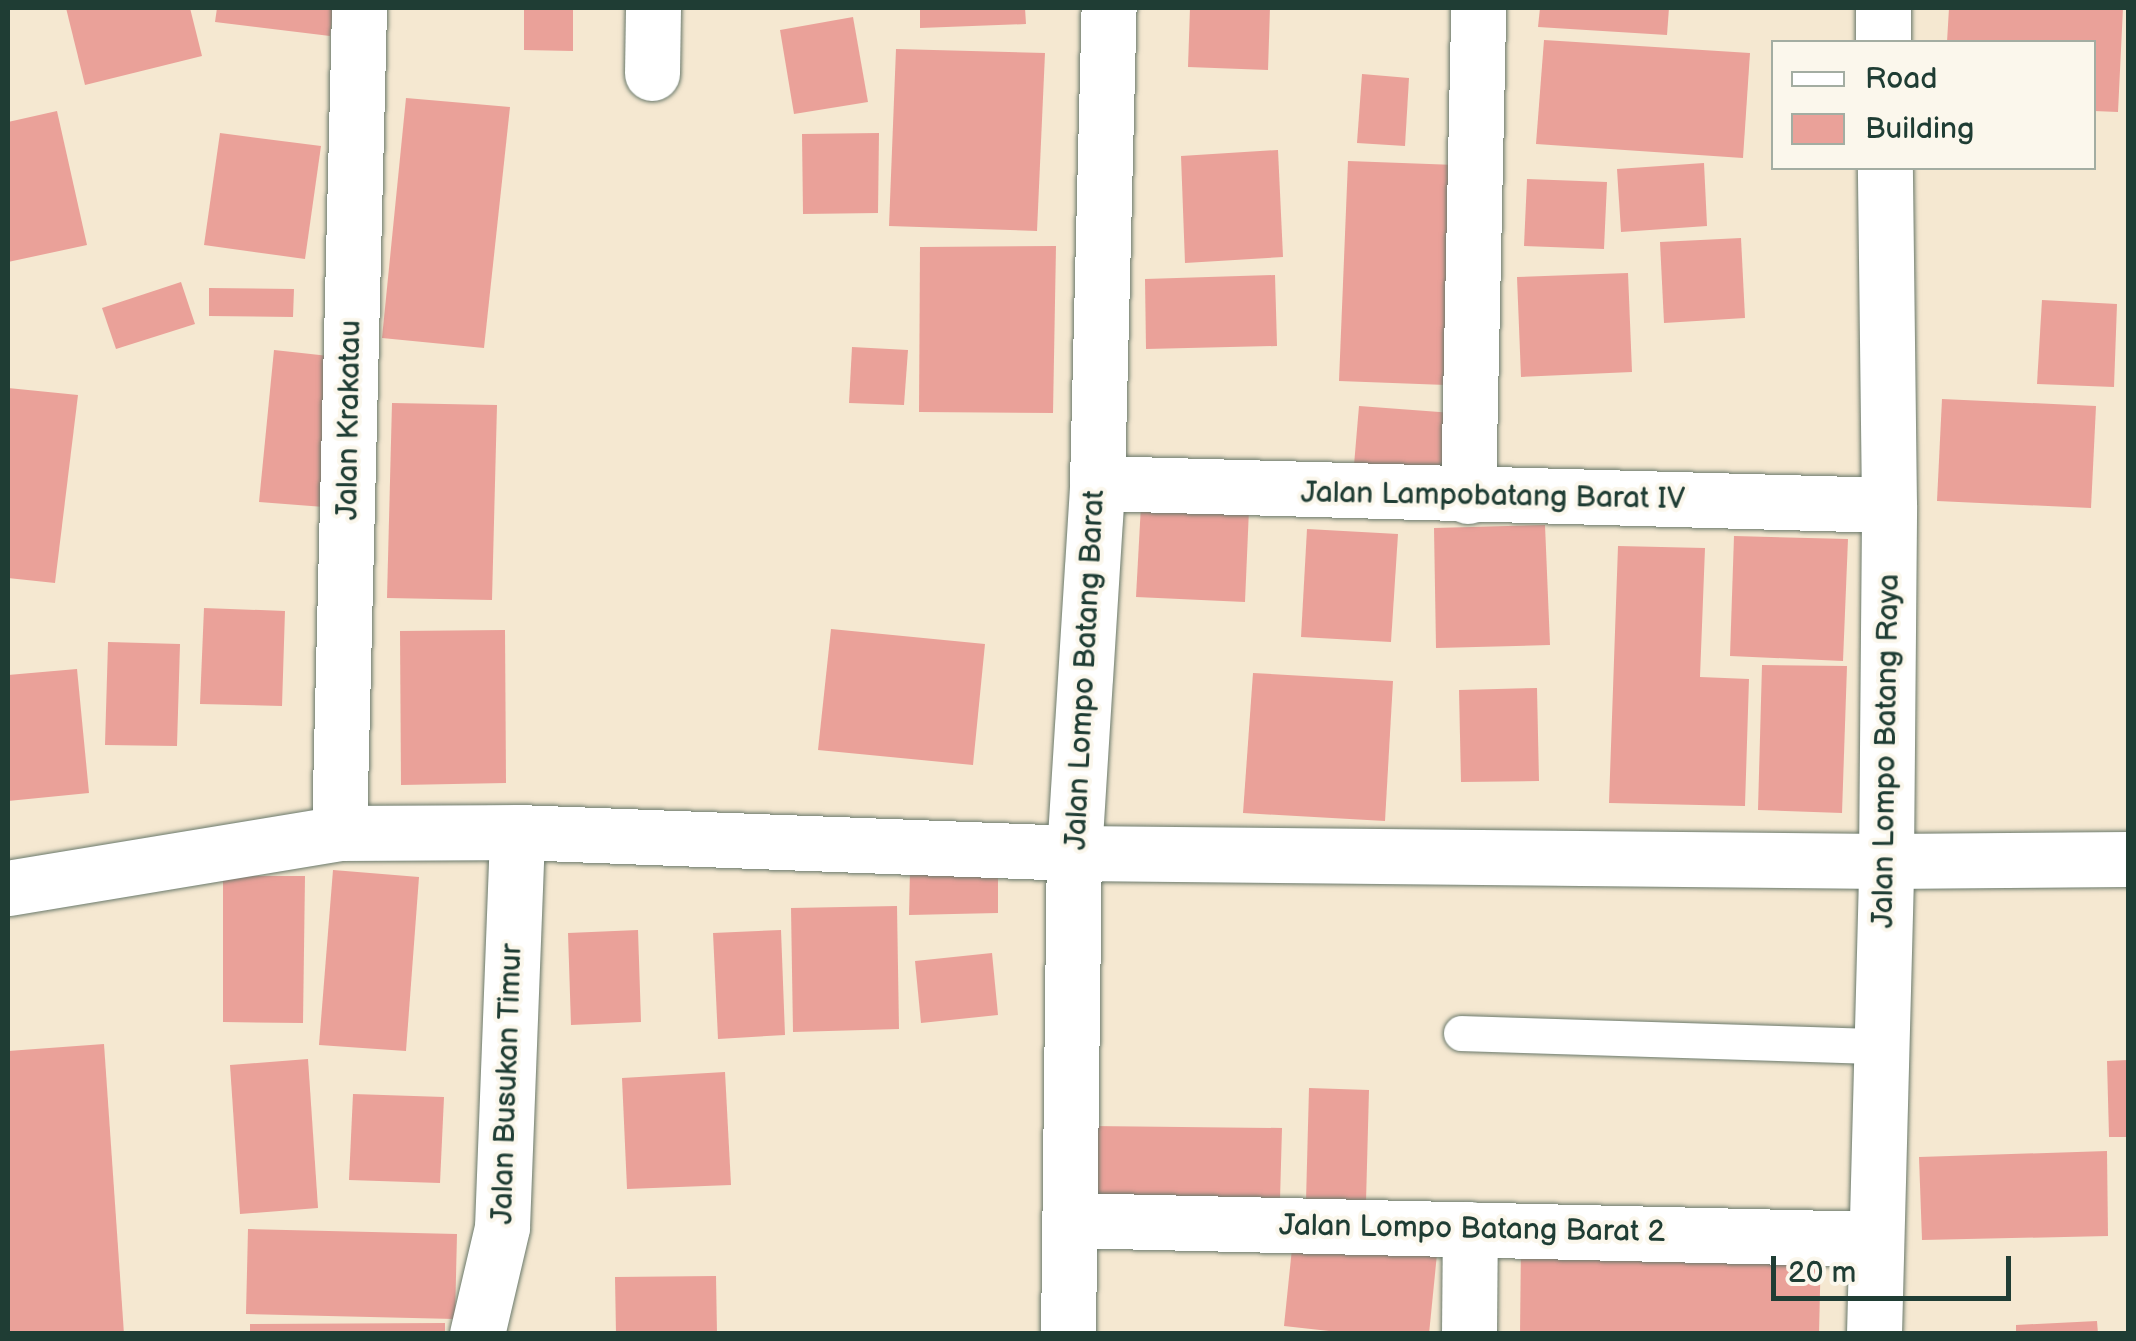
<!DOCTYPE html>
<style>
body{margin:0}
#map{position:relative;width:2136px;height:1341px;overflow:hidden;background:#f5e8d1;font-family:"Balsamiq Sans",sans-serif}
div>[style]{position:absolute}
.building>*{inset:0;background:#eaa199}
.roads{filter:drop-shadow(0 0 2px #6a796b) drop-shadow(0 0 2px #6a796b)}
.lane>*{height:35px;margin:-17.5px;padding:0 17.5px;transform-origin:17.5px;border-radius:17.5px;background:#fff}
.street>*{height:55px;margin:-27.5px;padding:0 27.5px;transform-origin:27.5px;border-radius:27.5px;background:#fff}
span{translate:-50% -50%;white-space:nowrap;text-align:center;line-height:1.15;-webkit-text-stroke:8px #fbf7ec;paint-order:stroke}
.street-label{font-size:30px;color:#1f3d34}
.frame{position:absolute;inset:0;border:10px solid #1f3d34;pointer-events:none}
.legend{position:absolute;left:1771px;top:40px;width:325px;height:130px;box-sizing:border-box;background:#fbf7ec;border:2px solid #a3ada2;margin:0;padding:12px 18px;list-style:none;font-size:30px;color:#1f3d34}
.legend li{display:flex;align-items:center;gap:20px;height:50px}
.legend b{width:50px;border:2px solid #a3ada2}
.scale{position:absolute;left:1771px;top:1256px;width:240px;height:45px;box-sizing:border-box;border:5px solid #1f3d34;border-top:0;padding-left:12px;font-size:30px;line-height:35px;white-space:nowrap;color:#1f3d34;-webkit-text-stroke:8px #fbf7ec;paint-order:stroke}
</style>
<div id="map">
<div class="building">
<i style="clip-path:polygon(66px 8px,190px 8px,202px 56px,85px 85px)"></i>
<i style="clip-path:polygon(217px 8px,333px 8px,330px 36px,215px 22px)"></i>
<i style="clip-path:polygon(524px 8px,573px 8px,573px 51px,524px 50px)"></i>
<i style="clip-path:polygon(920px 8px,1025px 8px,1026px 24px,920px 28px)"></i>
<i style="clip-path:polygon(1190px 8px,1270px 8px,1268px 70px,1188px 67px)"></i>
<i style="clip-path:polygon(1540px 8px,1669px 8px,1667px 35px,1538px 27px)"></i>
<i style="clip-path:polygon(1949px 8px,2123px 8px,2118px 112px,2094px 111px,2094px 42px,1947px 42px)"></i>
<i style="clip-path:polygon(853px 17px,868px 102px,794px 114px,780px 30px)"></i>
<i style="clip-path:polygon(1544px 40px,1750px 53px,1743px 158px,1536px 144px)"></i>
<i style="clip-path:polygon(896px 49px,1045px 53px,1037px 231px,889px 226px)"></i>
<i style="clip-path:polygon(1362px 74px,1409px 78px,1405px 146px,1357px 143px)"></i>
<i style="clip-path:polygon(406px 98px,510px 107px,484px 348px,382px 338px)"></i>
<i style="clip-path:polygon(57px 111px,87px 245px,8px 262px,8px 122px)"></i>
<i style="clip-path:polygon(220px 133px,321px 146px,305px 259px,204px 245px)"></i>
<i style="clip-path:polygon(879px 133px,878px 213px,803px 214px,802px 134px)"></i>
<i style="clip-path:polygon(1278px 150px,1283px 257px,1185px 263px,1181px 156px)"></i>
<i style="clip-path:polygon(1348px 161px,1456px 165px,1446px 385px,1339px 381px)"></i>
<i style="clip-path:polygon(1704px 163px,1707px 226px,1621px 232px,1617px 169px)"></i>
<i style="clip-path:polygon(1527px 179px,1607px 182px,1604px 249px,1524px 246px)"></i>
<i style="clip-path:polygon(1741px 238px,1745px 318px,1664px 323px,1660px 242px)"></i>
<i style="clip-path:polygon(1056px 246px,1053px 413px,919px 412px,920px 247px)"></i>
<i style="clip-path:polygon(1628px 273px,1632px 372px,1521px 377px,1517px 277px)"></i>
<i style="clip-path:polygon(1275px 275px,1277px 346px,1146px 349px,1145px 279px)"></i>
<i style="clip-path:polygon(181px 282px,195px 324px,116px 349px,102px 308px)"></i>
<i style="clip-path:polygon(209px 288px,294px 289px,293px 317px,209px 316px)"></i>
<i style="clip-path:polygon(2042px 300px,2117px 304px,2114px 387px,2037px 384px)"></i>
<i style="clip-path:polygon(852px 347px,908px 350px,904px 405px,849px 403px)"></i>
<i style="clip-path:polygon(274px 350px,338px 357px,324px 507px,259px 502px)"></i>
<i style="clip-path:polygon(8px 388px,78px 395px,55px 583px,8px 578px)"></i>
<i style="clip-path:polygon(1942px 399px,2096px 406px,2091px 508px,1937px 501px)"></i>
<i style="clip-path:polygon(392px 403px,497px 405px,492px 600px,387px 598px)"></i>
<i style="clip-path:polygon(1359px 406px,1453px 413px,1448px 484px,1353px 477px)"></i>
<i style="clip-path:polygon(1141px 505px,1249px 509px,1245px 602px,1136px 597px)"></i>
<i style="clip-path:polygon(1545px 525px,1550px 645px,1436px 648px,1434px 528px)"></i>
<i style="clip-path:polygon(1307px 529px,1398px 534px,1391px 642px,1301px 637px)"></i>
<i style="clip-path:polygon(1734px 536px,1848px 539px,1843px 661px,1730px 656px)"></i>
<i style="clip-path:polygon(1618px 546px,1705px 548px,1700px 677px,1749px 679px,1745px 806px,1609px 803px)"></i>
<i style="clip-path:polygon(204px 608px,285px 611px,282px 706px,200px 704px)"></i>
<i style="clip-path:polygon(831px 629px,985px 644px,973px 765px,818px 750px)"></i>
<i style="clip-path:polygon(505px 630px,506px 783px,401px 785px,400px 631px)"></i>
<i style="clip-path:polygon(108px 642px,180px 644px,177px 746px,105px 745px)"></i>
<i style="clip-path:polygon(1762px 665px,1847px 666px,1842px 813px,1758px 810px)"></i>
<i style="clip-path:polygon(77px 669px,89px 793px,8px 801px,8px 675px)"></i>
<i style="clip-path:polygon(1253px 673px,1393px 681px,1385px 821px,1243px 813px)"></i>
<i style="clip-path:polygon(1537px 688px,1539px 781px,1461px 782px,1459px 690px)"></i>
<i style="clip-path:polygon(998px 869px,998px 913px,909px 915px,910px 870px)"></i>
<i style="clip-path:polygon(333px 870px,419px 877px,406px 1051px,319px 1045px)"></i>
<i style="clip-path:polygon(223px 876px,305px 876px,303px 1023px,223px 1022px)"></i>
<i style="clip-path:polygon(897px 906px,899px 1029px,793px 1032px,791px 908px)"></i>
<i style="clip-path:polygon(638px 930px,641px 1022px,571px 1025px,568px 933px)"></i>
<i style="clip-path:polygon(781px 930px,785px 1035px,718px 1039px,713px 933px)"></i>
<i style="clip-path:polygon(992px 953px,998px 1015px,921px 1023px,915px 961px)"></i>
<i style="clip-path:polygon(104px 1044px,124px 1334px,8px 1334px,8px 1051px)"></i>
<i style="clip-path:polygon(308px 1059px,318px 1208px,240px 1214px,230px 1065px)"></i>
<i style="clip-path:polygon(2128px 1060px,2128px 1137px,2109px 1137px,2107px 1061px)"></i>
<i style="clip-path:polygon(725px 1072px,731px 1185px,627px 1189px,622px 1078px)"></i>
<i style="clip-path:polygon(1309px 1088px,1369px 1090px,1366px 1202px,1306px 1201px)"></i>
<i style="clip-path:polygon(353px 1094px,444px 1097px,440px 1183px,349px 1180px)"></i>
<i style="clip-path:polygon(1091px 1126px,1282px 1128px,1280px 1200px,1091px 1199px)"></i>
<i style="clip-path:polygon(2107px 1151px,2108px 1236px,1922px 1240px,1919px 1157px)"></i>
<i style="clip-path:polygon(248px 1229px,457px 1234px,455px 1319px,246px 1314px)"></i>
<i style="clip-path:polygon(1294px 1229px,1438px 1244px,1429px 1334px,1356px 1334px,1284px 1326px)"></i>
<i style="clip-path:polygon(1521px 1243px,1821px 1249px,1819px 1334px,1520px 1334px)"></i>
<i style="clip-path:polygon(716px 1276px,717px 1334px,616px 1334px,615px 1277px)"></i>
<i style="clip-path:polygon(2097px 1321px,2098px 1334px,2016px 1334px,2016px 1325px)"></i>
<i style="clip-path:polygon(445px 1323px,445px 1334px,250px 1334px,250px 1324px)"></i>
</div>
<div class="roads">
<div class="lane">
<i style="left:1461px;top:1033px;width:419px;rotate:1.8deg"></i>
</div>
<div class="street">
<i style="left:1883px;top:8px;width:34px;rotate:90deg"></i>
<i style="left:652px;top:73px;width:65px;rotate:-89.1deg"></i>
<i style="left:1097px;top:483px;width:792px;rotate:1.59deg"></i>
<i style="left:1468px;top:496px;width:488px;rotate:-88.8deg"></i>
<i style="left:339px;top:833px;width:825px;rotate:-88.61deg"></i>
<i style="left:8px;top:888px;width:336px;rotate:-9.4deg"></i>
<i style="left:339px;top:833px;width:178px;rotate:-0.3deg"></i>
<i style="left:517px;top:832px;width:557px;rotate:2.16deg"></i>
<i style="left:1074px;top:853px;width:812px;rotate:0.56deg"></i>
<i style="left:1886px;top:861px;width:242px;rotate:-0.5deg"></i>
<i style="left:1069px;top:1220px;width:806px;rotate:1.35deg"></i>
<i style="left:477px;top:1334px;width:110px;rotate:-76.8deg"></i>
<i style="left:502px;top:1227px;width:395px;rotate:-87.8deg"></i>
<i style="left:1068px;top:1334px;width:481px;rotate:-89.3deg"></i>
<i style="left:1074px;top:853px;width:371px;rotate:-86.4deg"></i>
<i style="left:1097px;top:483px;width:475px;rotate:-88.6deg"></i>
<i style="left:1469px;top:1334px;width:105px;rotate:-89.5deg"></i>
<i style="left:1874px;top:1334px;width:473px;rotate:-88.5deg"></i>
<i style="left:1886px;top:861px;width:356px;rotate:-89.5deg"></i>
<i style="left:1889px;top:505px;width:337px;rotate:-90.7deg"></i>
</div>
</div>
<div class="street-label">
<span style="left:349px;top:420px;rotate:-89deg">Jalan Krakatau</span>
<span style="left:1493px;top:496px;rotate:1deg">Jalan Lampobatang Barat IV</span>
<span style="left:1085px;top:670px;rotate:-87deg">Jalan Lompo Batang Barat</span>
<span style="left:1886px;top:751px;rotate:-89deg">Jalan Lompo Batang Raya</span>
<span style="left:507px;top:1084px;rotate:-88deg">Jalan Busukan Timur</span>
<span style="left:1472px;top:1229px;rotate:1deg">Jalan Lompo Batang Barat 2</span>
</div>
<div class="frame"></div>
<ul class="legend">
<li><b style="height:12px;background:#fff"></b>Road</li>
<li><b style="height:28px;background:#eaa199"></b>Building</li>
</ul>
<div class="scale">20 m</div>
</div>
